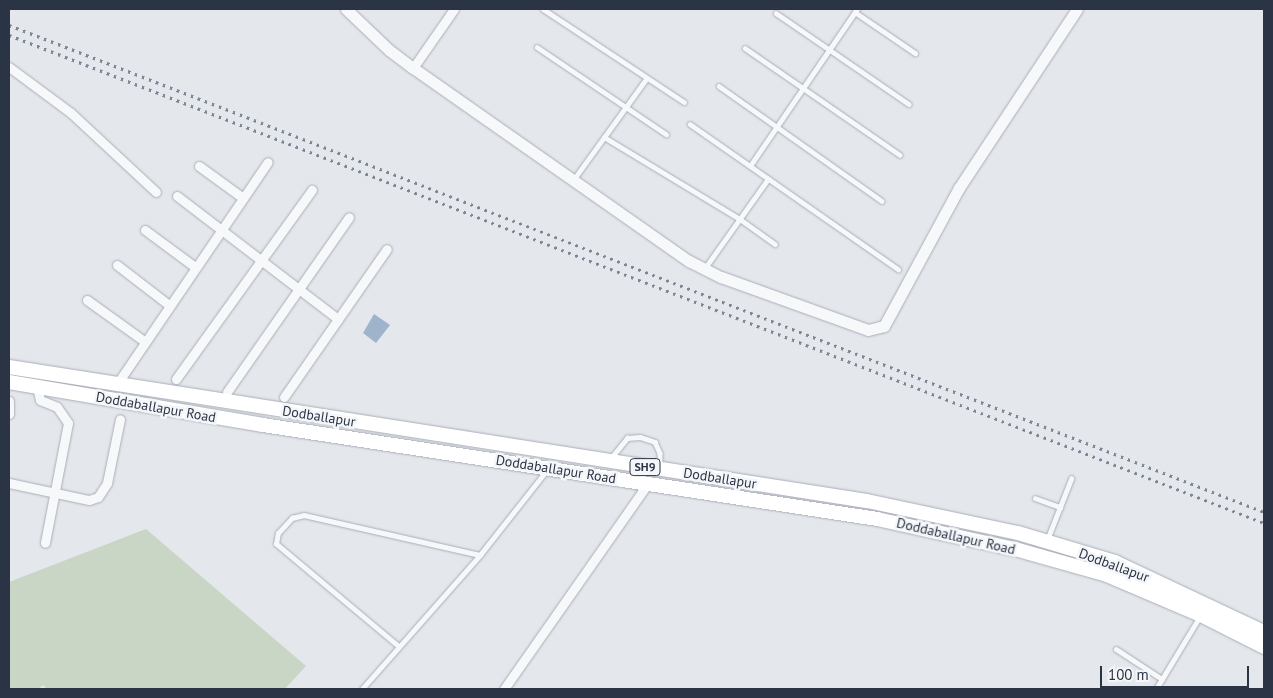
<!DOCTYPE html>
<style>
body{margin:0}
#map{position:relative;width:1273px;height:698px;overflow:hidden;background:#e4e7ec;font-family:"PT Sans",sans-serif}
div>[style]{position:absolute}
.green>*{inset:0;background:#c9d6c5}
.water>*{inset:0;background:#9fb4cc}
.roads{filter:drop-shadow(0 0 1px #a9aeb7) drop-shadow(0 0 1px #a9aeb7)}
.service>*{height:4.5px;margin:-2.25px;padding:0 2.25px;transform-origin:2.25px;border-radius:2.25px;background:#f7f8fa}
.minor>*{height:9px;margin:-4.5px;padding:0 4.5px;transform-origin:4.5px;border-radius:4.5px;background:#f7f8fa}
.tertiary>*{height:11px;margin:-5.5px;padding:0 5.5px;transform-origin:5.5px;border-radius:5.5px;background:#f7f8fa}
.primary>*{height:14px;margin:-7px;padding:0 7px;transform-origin:7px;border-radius:7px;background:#fff}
.rail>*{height:3px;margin-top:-1.5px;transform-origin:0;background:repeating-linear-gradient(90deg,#7d8696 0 2.5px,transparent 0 7.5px)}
span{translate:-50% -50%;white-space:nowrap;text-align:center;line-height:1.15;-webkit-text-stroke:5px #f4f6f9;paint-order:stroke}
.shield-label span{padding:1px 4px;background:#f4f6f9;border:1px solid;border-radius:4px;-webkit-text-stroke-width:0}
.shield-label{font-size:12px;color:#2b3445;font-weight:700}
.street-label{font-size:14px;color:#2b3445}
.frame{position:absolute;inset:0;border:10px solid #2b3445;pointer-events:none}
.scale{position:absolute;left:1100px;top:666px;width:149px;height:22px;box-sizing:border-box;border:2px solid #2b3445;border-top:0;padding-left:6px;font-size:15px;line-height:18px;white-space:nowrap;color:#2b3445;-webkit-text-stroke:4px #f4f6f9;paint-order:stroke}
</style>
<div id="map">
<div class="green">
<i style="clip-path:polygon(146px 529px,306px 666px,285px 689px,47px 689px,43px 685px,39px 689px,9px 689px,9px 582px)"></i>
</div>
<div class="water">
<i style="clip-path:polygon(374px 314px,390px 325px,376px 343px,363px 333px)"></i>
</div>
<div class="roads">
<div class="service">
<i style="left:543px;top:9px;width:169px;rotate:33.4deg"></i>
<i style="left:855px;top:12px;width:73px;rotate:34.3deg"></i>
<i style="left:776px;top:13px;width:161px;rotate:34.4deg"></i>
<i style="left:537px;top:47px;width:156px;rotate:34deg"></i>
<i style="left:745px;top:48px;width:188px;rotate:34.6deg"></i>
<i style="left:719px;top:86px;width:199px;rotate:35.2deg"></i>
<i style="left:690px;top:124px;width:254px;rotate:34.9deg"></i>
<i style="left:604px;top:137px;width:159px;rotate:31.1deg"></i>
<i style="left:740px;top:219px;width:43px;rotate:35.5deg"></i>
<i style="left:750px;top:166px;width:190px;rotate:-55.7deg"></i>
<i style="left:574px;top:179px;width:123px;rotate:-54.2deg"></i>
<i style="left:705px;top:268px;width:109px;rotate:-54.7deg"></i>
<i style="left:611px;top:458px;width:26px;rotate:-51deg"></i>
<i style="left:627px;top:438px;width:13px;rotate:-4deg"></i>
<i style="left:640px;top:437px;width:16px;rotate:18deg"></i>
<i style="left:655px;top:442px;width:12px;rotate:66deg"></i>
<i style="left:660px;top:453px;width:14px;rotate:90deg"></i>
<i style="left:1035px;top:498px;width:27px;rotate:20deg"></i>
<i style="left:1047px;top:540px;width:66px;rotate:-68.5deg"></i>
<i style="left:398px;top:646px;width:159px;rotate:-140.1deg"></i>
<i style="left:276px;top:544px;width:11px;rotate:-80deg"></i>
<i style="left:278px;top:533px;width:21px;rotate:-47deg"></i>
<i style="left:292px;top:518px;width:12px;rotate:-14deg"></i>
<i style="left:304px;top:515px;width:180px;rotate:12.8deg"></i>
<i style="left:1116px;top:649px;width:55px;rotate:33.1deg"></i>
<i style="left:362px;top:689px;width:179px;rotate:-48.6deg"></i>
<i style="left:480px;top:555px;width:107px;rotate:-51.8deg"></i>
<i style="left:1156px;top:689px;width:85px;rotate:-58.9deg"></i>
</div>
<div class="minor">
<i style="left:9px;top:67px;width:77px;rotate:36.6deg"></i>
<i style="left:71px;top:113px;width:116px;rotate:42.9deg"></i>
<i style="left:413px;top:68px;width:72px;rotate:-55.2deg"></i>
<i style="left:199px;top:166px;width:54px;rotate:36deg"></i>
<i style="left:177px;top:196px;width:203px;rotate:37.4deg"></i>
<i style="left:145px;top:230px;width:62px;rotate:36.5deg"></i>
<i style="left:117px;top:265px;width:66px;rotate:37.6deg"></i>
<i style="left:87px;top:300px;width:70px;rotate:35.7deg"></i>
<i style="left:176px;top:379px;width:233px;rotate:-54.3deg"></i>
<i style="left:117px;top:384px;width:268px;rotate:-55.8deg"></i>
<i style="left:37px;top:387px;width:13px;rotate:77deg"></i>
<i style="left:40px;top:400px;width:18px;rotate:22deg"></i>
<i style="left:57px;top:407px;width:19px;rotate:55deg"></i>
<i style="left:68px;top:423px;width:122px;rotate:100.9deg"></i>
<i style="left:227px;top:392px;width:213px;rotate:-55.1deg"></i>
<i style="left:284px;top:397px;width:180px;rotate:-55.2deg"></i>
<i style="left:9px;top:401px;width:13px;rotate:90deg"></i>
<i style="left:9px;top:483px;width:82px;rotate:12deg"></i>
<i style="left:89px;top:500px;width:9px;rotate:-18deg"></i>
<i style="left:98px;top:497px;width:17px;rotate:-57deg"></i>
<i style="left:107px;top:483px;width:65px;rotate:-78.5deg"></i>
<i style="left:504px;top:689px;width:251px;rotate:-55deg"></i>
</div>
<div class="tertiary">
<i style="left:346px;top:9px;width:59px;rotate:43.6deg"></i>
<i style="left:389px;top:50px;width:30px;rotate:37deg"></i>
<i style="left:413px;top:68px;width:337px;rotate:35deg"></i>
<i style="left:689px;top:261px;width:36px;rotate:27deg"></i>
<i style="left:721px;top:277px;width:156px;rotate:19.8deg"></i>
<i style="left:868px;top:330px;width:16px;rotate:-14deg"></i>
<i style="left:884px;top:326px;width:157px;rotate:-61.5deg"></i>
<i style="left:959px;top:188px;width:214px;rotate:-56.6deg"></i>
</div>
<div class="primary">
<i style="left:9px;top:367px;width:868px;rotate:8.88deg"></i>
<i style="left:867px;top:501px;width:154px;rotate:12deg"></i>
<i style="left:1018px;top:533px;width:101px;rotate:16.6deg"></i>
<i style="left:1115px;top:562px;width:165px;rotate:25.2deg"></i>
<i style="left:9px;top:382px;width:258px;rotate:9.6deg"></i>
<i style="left:263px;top:425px;width:621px;rotate:8.7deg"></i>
<i style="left:877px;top:519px;width:141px;rotate:12.3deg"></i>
<i style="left:1015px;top:549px;width:96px;rotate:15.8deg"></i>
<i style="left:1107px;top:575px;width:102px;rotate:23.1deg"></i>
<i style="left:1201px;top:615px;width:71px;rotate:26.9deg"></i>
</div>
</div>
<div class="rail">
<i style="left:9px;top:25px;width:1346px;rotate:21.21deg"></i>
<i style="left:9px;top:35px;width:1347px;rotate:21.25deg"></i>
</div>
<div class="shield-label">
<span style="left:645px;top:467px">SH9</span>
</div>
<div class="street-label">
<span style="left:156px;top:407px;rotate:10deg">Doddaballapur Road</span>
<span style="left:319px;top:416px;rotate:9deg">Dodballapur</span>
<span style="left:556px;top:469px;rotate:9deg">Doddaballapur Road</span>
<span style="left:720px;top:478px;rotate:9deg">Dodballapur</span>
<span style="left:956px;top:536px;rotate:13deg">Doddaballapur Road</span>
<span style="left:1114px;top:565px;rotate:20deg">Dodballapur</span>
</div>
<div class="frame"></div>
<div class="scale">100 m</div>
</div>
